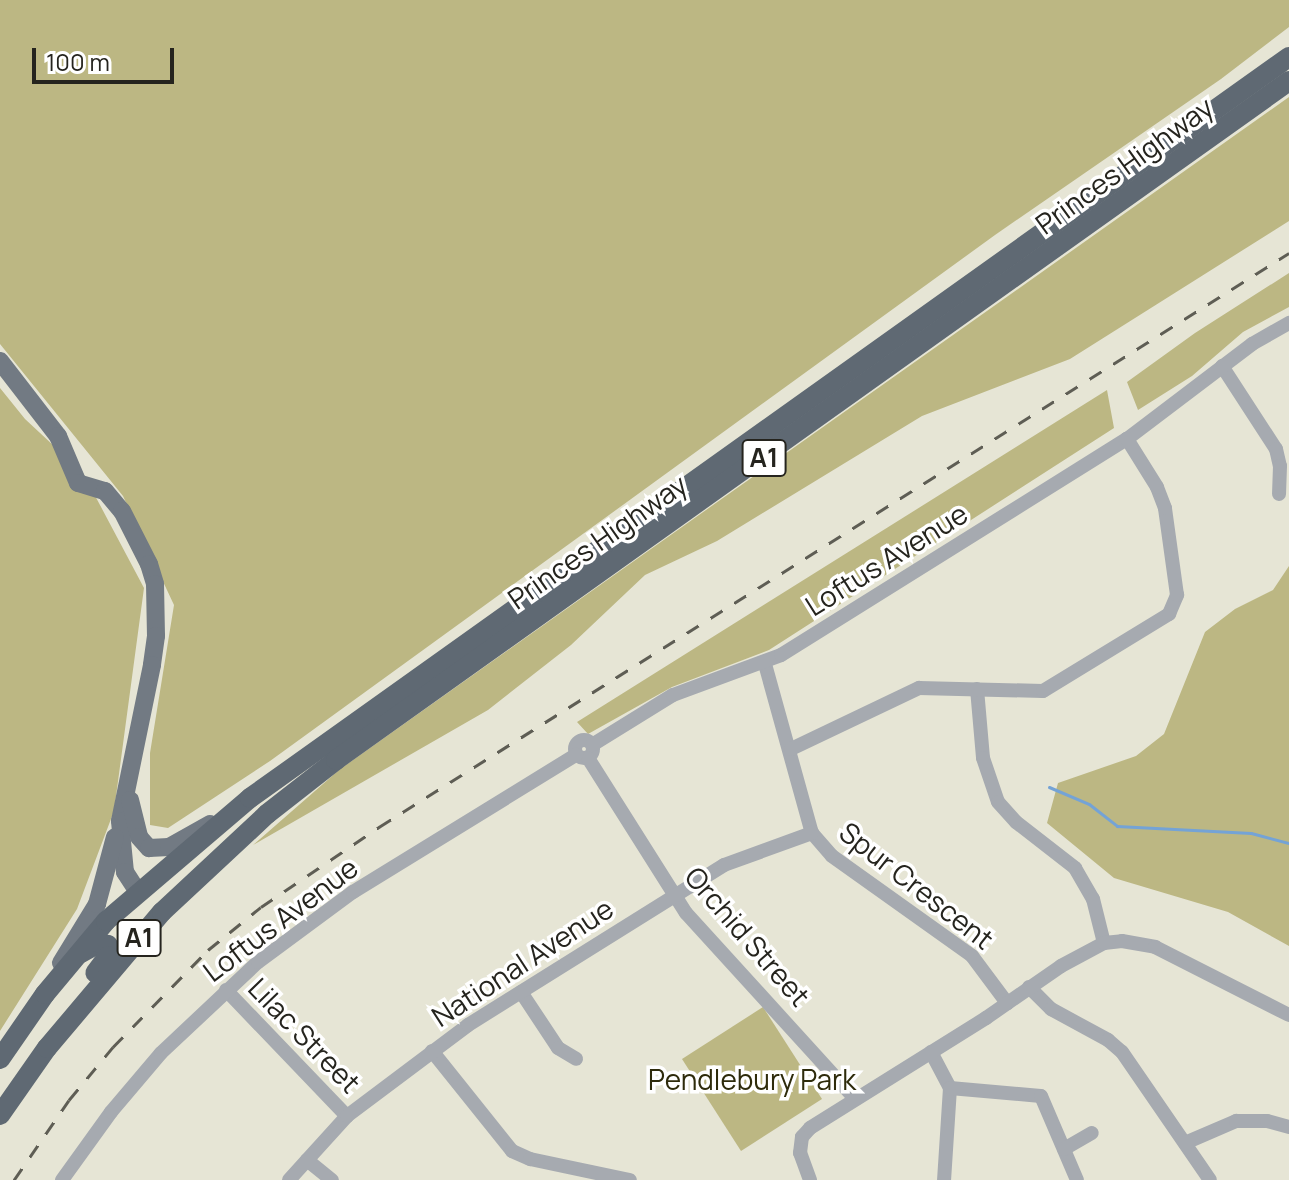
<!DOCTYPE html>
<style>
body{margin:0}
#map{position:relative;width:1289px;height:1180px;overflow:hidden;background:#e6e5d5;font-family:Manrope,sans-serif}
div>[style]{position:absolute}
.green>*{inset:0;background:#bcb783}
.stream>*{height:3px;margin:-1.5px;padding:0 1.5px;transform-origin:1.5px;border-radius:1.5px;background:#74a3d6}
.minor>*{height:14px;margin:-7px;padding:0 7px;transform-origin:7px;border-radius:7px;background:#a6aab0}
.minor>.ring{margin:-7px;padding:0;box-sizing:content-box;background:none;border:14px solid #a6aab0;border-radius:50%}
.major>*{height:18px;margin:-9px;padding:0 9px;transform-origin:9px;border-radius:9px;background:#727a83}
.highway>*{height:20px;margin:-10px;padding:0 10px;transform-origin:10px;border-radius:10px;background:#5f6973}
.rail>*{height:3px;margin-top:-1.5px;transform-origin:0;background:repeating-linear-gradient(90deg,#5e5d54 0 14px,transparent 0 28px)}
span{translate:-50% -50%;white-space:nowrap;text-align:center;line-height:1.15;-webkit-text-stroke:7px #fff;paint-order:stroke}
.shield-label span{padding:2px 6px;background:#fff;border:2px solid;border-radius:6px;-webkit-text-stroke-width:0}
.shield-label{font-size:26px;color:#25241e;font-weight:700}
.street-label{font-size:28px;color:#25241e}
.park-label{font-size:28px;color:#2e2b0b}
.scale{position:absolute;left:32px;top:48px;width:142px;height:36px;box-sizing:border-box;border:4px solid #25241e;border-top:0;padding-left:10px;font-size:24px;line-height:28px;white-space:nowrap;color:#25241e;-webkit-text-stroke:6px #fff;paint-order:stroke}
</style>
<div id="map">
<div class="green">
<i style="clip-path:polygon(0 0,1289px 0,1289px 27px,1221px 79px,995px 235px,270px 761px,168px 828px,150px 825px,150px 753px,174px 605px,123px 496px,0 344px)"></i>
<i style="clip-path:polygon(1289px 97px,1289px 221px,1070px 359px,922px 416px,717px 541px,645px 575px,571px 645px,488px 710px,253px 845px,339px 770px)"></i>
<i style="clip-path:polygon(1289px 273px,1289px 307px,1243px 332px,1192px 376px,1138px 410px,1127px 382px,1195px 333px)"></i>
<i style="clip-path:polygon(0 388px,25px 419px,83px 473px,144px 588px,114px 811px,77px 909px,0 1031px)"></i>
<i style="clip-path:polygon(1107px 390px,1114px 428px,769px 650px,672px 687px,588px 734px,577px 722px)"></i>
<i style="clip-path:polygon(1289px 566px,1289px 946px,1228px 912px,1114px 878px,1047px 823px,1058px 783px,1136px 756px,1164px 734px,1205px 632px,1235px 609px,1273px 590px)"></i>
<i style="clip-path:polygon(763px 1007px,822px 1099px,741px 1151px,682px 1059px)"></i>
</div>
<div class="stream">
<i style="left:1049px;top:787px;width:43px;rotate:23deg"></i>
<i style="left:1089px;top:804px;width:36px;rotate:38deg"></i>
<i style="left:1117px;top:826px;width:134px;rotate:3deg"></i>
<i style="left:1251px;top:833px;width:39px;rotate:15deg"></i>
</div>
<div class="minor">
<i style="left:1222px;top:366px;width:99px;rotate:57deg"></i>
<i style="left:1276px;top:449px;width:17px;rotate:77deg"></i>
<i style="left:1280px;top:466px;width:28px;rotate:92deg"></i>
<i style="left:765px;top:664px;width:175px;rotate:74.5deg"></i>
<i style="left:812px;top:833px;width:30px;rotate:49deg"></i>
<i style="left:832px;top:856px;width:172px;rotate:35.5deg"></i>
<i style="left:972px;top:956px;width:59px;rotate:53.3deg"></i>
<i style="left:977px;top:689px;width:69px;rotate:85deg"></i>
<i style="left:983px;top:758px;width:46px;rotate:71.2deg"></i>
<i style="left:998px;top:802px;width:27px;rotate:48deg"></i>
<i style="left:1016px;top:822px;width:75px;rotate:37.9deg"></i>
<i style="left:1075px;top:868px;width:36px;rotate:60deg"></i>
<i style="left:1093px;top:899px;width:45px;rotate:76deg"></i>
<i class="ring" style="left:575px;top:740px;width:4px;height:4px"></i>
<i style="left:592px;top:745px;width:95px;rotate:-31.7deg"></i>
<i style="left:673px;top:695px;width:115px;rotate:-20.3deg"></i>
<i style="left:781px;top:655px;width:408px;rotate:-32deg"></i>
<i style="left:1127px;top:439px;width:157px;rotate:-37.2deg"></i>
<i style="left:1252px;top:344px;width:43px;rotate:-29.6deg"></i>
<i style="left:791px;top:749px;width:142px;rotate:-25.5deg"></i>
<i style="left:919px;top:688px;width:124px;rotate:1.4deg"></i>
<i style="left:1043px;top:691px;width:148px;rotate:-31.4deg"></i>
<i style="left:1169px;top:614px;width:21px;rotate:-67deg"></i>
<i style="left:1177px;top:595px;width:88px;rotate:-97.9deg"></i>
<i style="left:1165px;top:508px;width:22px;rotate:-111deg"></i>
<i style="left:1157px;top:487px;width:57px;rotate:-122deg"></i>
<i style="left:588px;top:758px;width:183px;rotate:57.7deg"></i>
<i style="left:686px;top:913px;width:251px;rotate:47.7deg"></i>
<i style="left:1029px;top:987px;width:31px;rotate:45deg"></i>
<i style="left:1051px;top:1009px;width:65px;rotate:28.5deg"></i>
<i style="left:1108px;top:1040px;width:18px;rotate:41deg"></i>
<i style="left:1122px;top:1052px;width:155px;rotate:55.5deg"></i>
<i style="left:226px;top:990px;width:175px;rotate:46.2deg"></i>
<i style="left:521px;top:992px;width:67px;rotate:56.5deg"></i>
<i style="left:558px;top:1048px;width:21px;rotate:31deg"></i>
<i style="left:432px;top:1051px;width:128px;rotate:51.3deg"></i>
<i style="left:512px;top:1151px;width:20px;rotate:24deg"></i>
<i style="left:530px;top:1159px;width:102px;rotate:11.9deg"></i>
<i style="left:931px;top:1052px;width:41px;rotate:62.2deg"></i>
<i style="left:950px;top:1088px;width:92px;rotate:93.7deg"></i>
<i style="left:950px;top:1088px;width:91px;rotate:5deg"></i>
<i style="left:1041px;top:1096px;width:91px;rotate:66.8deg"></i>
<i style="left:1185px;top:1143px;width:56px;rotate:-23.3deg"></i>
<i style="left:1236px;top:1121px;width:31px"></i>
<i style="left:1267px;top:1121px;width:23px;rotate:15deg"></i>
<i style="left:1064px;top:1149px;width:32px;rotate:-30deg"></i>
<i style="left:307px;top:1160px;width:32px;rotate:39deg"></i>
<i style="left:62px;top:1180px;width:84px;rotate:-54.2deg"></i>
<i style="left:111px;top:1112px;width:77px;rotate:-49.7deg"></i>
<i style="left:161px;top:1053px;width:133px;rotate:-43.2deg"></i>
<i style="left:258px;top:962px;width:118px;rotate:-36.4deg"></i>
<i style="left:353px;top:892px;width:262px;rotate:-31.6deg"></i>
<i style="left:289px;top:1180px;width:86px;rotate:-47.8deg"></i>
<i style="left:347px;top:1116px;width:151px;rotate:-36.9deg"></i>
<i style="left:468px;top:1025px;width:302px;rotate:-32deg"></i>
<i style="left:724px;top:865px;width:94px;rotate:-20deg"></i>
<i style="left:810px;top:1180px;width:29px;rotate:-110deg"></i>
<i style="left:800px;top:1153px;width:16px;rotate:-83deg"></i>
<i style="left:802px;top:1137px;width:12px;rotate:-48deg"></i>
<i style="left:810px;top:1128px;width:208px;rotate:-32deg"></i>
<i style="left:986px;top:1018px;width:91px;rotate:-34.7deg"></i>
<i style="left:1061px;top:966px;width:49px;rotate:-28.1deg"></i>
<i style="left:1104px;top:943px;width:18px;rotate:-6deg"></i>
<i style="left:1122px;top:941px;width:34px;rotate:10deg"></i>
<i style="left:1155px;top:947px;width:150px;rotate:26.9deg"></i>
</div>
<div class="major">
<i style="left:0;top:361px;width:95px;rotate:52.3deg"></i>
<i style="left:58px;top:436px;width:51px;rotate:66.9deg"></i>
<i style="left:78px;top:483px;width:28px;rotate:17deg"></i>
<i style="left:105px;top:491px;width:26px;rotate:50deg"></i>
<i style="left:122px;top:511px;width:59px;rotate:63deg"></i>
<i style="left:149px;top:564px;width:21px;rotate:73deg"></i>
<i style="left:155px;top:584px;width:52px;rotate:88.9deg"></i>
<i style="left:156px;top:636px;width:29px;rotate:98deg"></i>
<i style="left:152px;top:665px;width:159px;rotate:101.6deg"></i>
<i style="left:120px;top:821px;width:51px;rotate:84.4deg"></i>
<i style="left:125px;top:872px;width:24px;rotate:57deg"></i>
<i style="left:130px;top:800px;width:38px;rotate:76deg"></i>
<i style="left:139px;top:837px;width:15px;rotate:48deg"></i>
<i style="left:149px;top:848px;width:20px;rotate:-3deg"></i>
<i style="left:169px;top:847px;width:47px;rotate:-29.3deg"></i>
<i style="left:61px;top:963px;width:69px;rotate:-58.6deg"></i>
<i style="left:97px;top:904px;width:69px;rotate:-75deg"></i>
</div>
<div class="highway">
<i style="left:81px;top:953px;width:21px;rotate:-29deg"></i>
<i style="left:99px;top:943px;width:9px;rotate:13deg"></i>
<i style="left:108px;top:945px;width:11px;rotate:90deg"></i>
<i style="left:108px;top:956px;width:21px;rotate:127deg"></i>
<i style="left:0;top:1059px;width:79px;rotate:-55.3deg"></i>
<i style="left:45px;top:994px;width:95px;rotate:-50.1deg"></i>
<i style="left:106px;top:921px;width:189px;rotate:-40.5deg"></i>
<i style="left:250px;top:798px;width:1276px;rotate:-35.5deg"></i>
<i style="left:0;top:1115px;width:82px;rotate:-55deg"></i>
<i style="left:47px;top:1048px;width:178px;rotate:-49.8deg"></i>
<i style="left:162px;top:912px;width:144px;rotate:-43deg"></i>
<i style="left:267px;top:814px;width:88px;rotate:-38deg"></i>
<i style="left:336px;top:760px;width:1170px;rotate:-35.47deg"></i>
</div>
<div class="rail">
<i style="left:14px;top:1180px;width:97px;rotate:-55.5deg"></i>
<i style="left:69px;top:1100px;width:69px;rotate:-50.3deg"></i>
<i style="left:113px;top:1047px;width:136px;rotate:-45.6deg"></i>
<i style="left:208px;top:950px;width:68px;rotate:-39.1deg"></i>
<i style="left:261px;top:907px;width:143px;rotate:-34.1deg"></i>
<i style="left:379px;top:827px;width:1076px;rotate:-32.24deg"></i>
</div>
<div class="shield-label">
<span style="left:764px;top:458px">A1</span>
<span style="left:139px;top:938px">A1</span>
</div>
<div class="street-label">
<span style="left:1124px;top:165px;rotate:-36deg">Princes Highway</span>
<span style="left:597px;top:541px;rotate:-35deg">Princes Highway</span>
<span style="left:886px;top:559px;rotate:-32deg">Loftus Avenue</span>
<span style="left:917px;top:885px;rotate:38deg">Spur Crescent</span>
<span style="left:280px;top:919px;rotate:-37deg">Loftus Avenue</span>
<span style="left:748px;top:936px;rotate:49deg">Orchid Street</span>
<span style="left:522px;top:962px;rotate:-33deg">National Avenue</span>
<span style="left:305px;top:1035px;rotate:46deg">Lilac Street</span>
</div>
<div class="park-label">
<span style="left:752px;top:1079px">Pendlebury Park</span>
</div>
<div class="scale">100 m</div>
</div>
